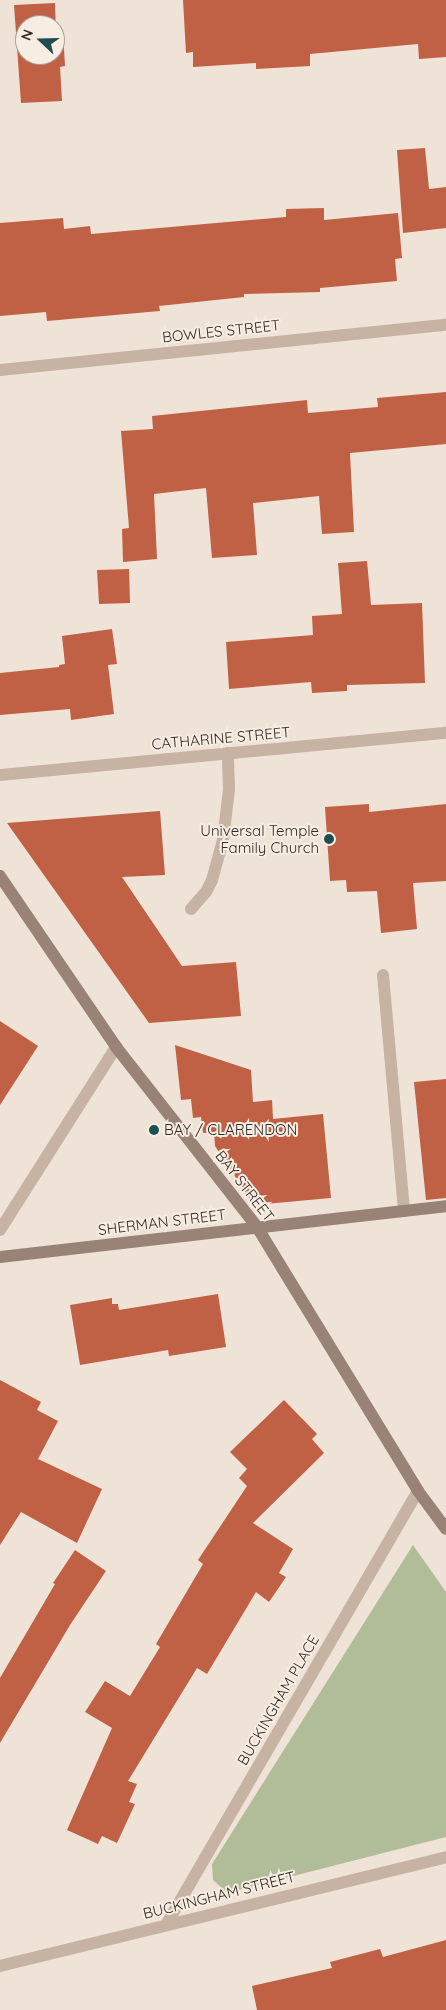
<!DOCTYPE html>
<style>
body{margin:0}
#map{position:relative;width:446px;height:2010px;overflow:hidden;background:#efe3d7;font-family:Quicksand,sans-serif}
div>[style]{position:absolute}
.green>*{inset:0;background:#b1bd98}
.building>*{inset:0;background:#c06044}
.lane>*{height:12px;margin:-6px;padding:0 6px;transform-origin:6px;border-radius:6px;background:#c6b3a4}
.street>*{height:12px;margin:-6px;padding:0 6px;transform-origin:6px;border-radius:6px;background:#c6b3a4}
.secondary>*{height:12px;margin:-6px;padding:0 6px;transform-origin:6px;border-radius:6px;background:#998276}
.dots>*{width:14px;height:14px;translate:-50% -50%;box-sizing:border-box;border:2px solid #f7ede3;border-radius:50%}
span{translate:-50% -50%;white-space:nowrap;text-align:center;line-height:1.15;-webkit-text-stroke:4px #f7ede3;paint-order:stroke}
.street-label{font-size:15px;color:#322925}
.poi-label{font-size:15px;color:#322925}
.right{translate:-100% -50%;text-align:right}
.left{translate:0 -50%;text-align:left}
.north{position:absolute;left:15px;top:15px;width:50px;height:50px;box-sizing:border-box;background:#f7ede3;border:1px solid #a89f97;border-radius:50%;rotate:291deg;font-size:14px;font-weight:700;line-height:20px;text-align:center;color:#322925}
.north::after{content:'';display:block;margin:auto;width:18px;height:22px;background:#1d4e51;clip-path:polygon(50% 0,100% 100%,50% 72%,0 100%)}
</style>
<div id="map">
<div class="green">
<i style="clip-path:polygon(413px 1545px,446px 1592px,446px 1837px,227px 1893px,213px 1880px,212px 1864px)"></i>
</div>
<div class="building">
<i style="clip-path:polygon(183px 0,446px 0,446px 57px,419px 59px,418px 44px,310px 54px,310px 66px,256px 69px,256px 63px,193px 67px,193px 52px,186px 53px)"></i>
<i style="clip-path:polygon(evenodd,55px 3px,56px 33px,63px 32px,65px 66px,60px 67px,62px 101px,21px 103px,14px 5px,55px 3px,25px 25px,55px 25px,55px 55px,25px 55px,25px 25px)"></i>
<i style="clip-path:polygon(425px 148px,429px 189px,446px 187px,446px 228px,403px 233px,397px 150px)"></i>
<i style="clip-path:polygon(324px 208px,324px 220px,398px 213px,402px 258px,395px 259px,397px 281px,320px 288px,320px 292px,244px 294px,244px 297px,159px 306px,160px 311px,47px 321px,46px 312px,0 316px,0 223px,63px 218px,64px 229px,90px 226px,91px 234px,286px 217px,286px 209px)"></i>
<i style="clip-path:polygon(446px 392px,446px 444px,350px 453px,354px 532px,322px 534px,319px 496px,253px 503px,257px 555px,212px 558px,206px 488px,154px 494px,157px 559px,123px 562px,122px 529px,129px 528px,121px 431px,153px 429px,152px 416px,307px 400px,308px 413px,378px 407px,377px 398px)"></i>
<i style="clip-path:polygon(367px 561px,371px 605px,422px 603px,425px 683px,347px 685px,347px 691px,312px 693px,311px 682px,229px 689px,226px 642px,313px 635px,312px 616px,342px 614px,338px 563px)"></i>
<i style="clip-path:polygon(129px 569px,130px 603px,99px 604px,97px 570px)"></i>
<i style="clip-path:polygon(112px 629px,117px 664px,108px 665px,114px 714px,71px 720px,70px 709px,0 715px,0 673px,59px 667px,59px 665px,65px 664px,62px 636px)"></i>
<i style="clip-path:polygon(369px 804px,369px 812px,446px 804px,446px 881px,413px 883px,417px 929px,381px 933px,377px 891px,347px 892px,346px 880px,330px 881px,325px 807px)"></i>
<i style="clip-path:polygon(160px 811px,165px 875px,122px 877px,182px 966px,236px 962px,241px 1016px,149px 1023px,7px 823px)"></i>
<i style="clip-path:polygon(0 1021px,38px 1046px,0 1105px)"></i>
<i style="clip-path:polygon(175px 1045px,251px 1070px,253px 1102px,272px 1100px,273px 1119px,323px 1114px,331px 1198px,254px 1205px,215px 1146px,214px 1132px,203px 1133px,201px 1117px,193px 1118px,191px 1099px,181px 1100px)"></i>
<i style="clip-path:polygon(446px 1079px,446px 1198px,426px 1200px,414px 1082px)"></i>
<i style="clip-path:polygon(218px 1294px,226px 1347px,169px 1356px,168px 1350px,80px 1365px,70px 1305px,112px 1298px,112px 1304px,118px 1304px,119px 1310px)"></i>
<i style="clip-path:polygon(0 1380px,41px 1402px,37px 1410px,58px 1421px,38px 1459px,102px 1489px,77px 1543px,21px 1512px,0 1545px)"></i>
<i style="clip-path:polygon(284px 1400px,317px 1434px,312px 1439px,324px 1453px,253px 1523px,293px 1549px,279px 1573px,286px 1577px,269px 1602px,256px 1592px,207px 1674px,197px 1668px,128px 1781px,137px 1784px,129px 1802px,135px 1804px,117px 1843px,102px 1836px,98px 1844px,67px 1830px,112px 1728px,85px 1712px,105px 1681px,130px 1696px,160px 1647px,156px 1644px,203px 1564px,198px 1560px,247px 1486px,239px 1478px,247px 1469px,230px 1452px)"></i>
<i style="clip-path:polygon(75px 1550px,106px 1571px,70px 1625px,0 1743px,0 1678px,55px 1584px,53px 1583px)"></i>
<i style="clip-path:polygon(446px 1940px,446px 2010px,257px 2010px,252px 1986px,332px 1968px,330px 1962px,380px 1949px,383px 1957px)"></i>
</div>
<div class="lane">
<i style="left:191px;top:909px;width:23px;rotate:-49deg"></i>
<i style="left:206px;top:892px;width:13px;rotate:-63deg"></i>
<i style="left:212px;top:880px;width:41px;rotate:-74.6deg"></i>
<i style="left:223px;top:840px;width:51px;rotate:-83.3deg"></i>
<i style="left:229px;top:789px;width:36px;rotate:-92deg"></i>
<i style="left:383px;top:975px;width:237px;rotate:84.9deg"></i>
</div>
<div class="street">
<i style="left:0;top:370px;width:448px;rotate:-5.8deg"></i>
<i style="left:0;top:775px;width:448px;rotate:-5.4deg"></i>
<i style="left:0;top:1230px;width:217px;rotate:-57.6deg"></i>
<i style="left:166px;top:1925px;width:502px;rotate:-59.86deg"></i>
<i style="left:0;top:1966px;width:459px;rotate:-13.7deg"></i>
</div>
<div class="secondary">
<i style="left:0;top:876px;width:207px;rotate:55.8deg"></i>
<i style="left:116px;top:1047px;width:229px;rotate:51.9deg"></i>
<i style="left:257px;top:1227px;width:309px;rotate:58.6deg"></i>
<i style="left:418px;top:1491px;width:47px;rotate:53.6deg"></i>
<i style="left:0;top:1257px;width:449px;rotate:-6.5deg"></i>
</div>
<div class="dots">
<i style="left:329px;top:839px;background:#1d4e51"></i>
<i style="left:154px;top:1130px;background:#1d4e51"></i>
</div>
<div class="street-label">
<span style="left:221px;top:331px;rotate:-6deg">BOWLES STREET</span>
<span style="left:221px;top:738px;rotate:-5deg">CATHARINE STREET</span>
<span style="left:245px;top:1186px;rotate:52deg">BAY STREET</span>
<span style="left:162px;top:1222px;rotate:-7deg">SHERMAN STREET</span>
<span style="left:278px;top:1700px;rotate:-60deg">BUCKINGHAM PLACE</span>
<span style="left:219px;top:1895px;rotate:-14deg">BUCKINGHAM STREET</span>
</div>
<div class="poi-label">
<span class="right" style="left:319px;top:839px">Universal Temple<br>Family Church</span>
<span class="left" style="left:164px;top:1130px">BAY / CLARENDON</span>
</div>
<div class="north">N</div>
</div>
